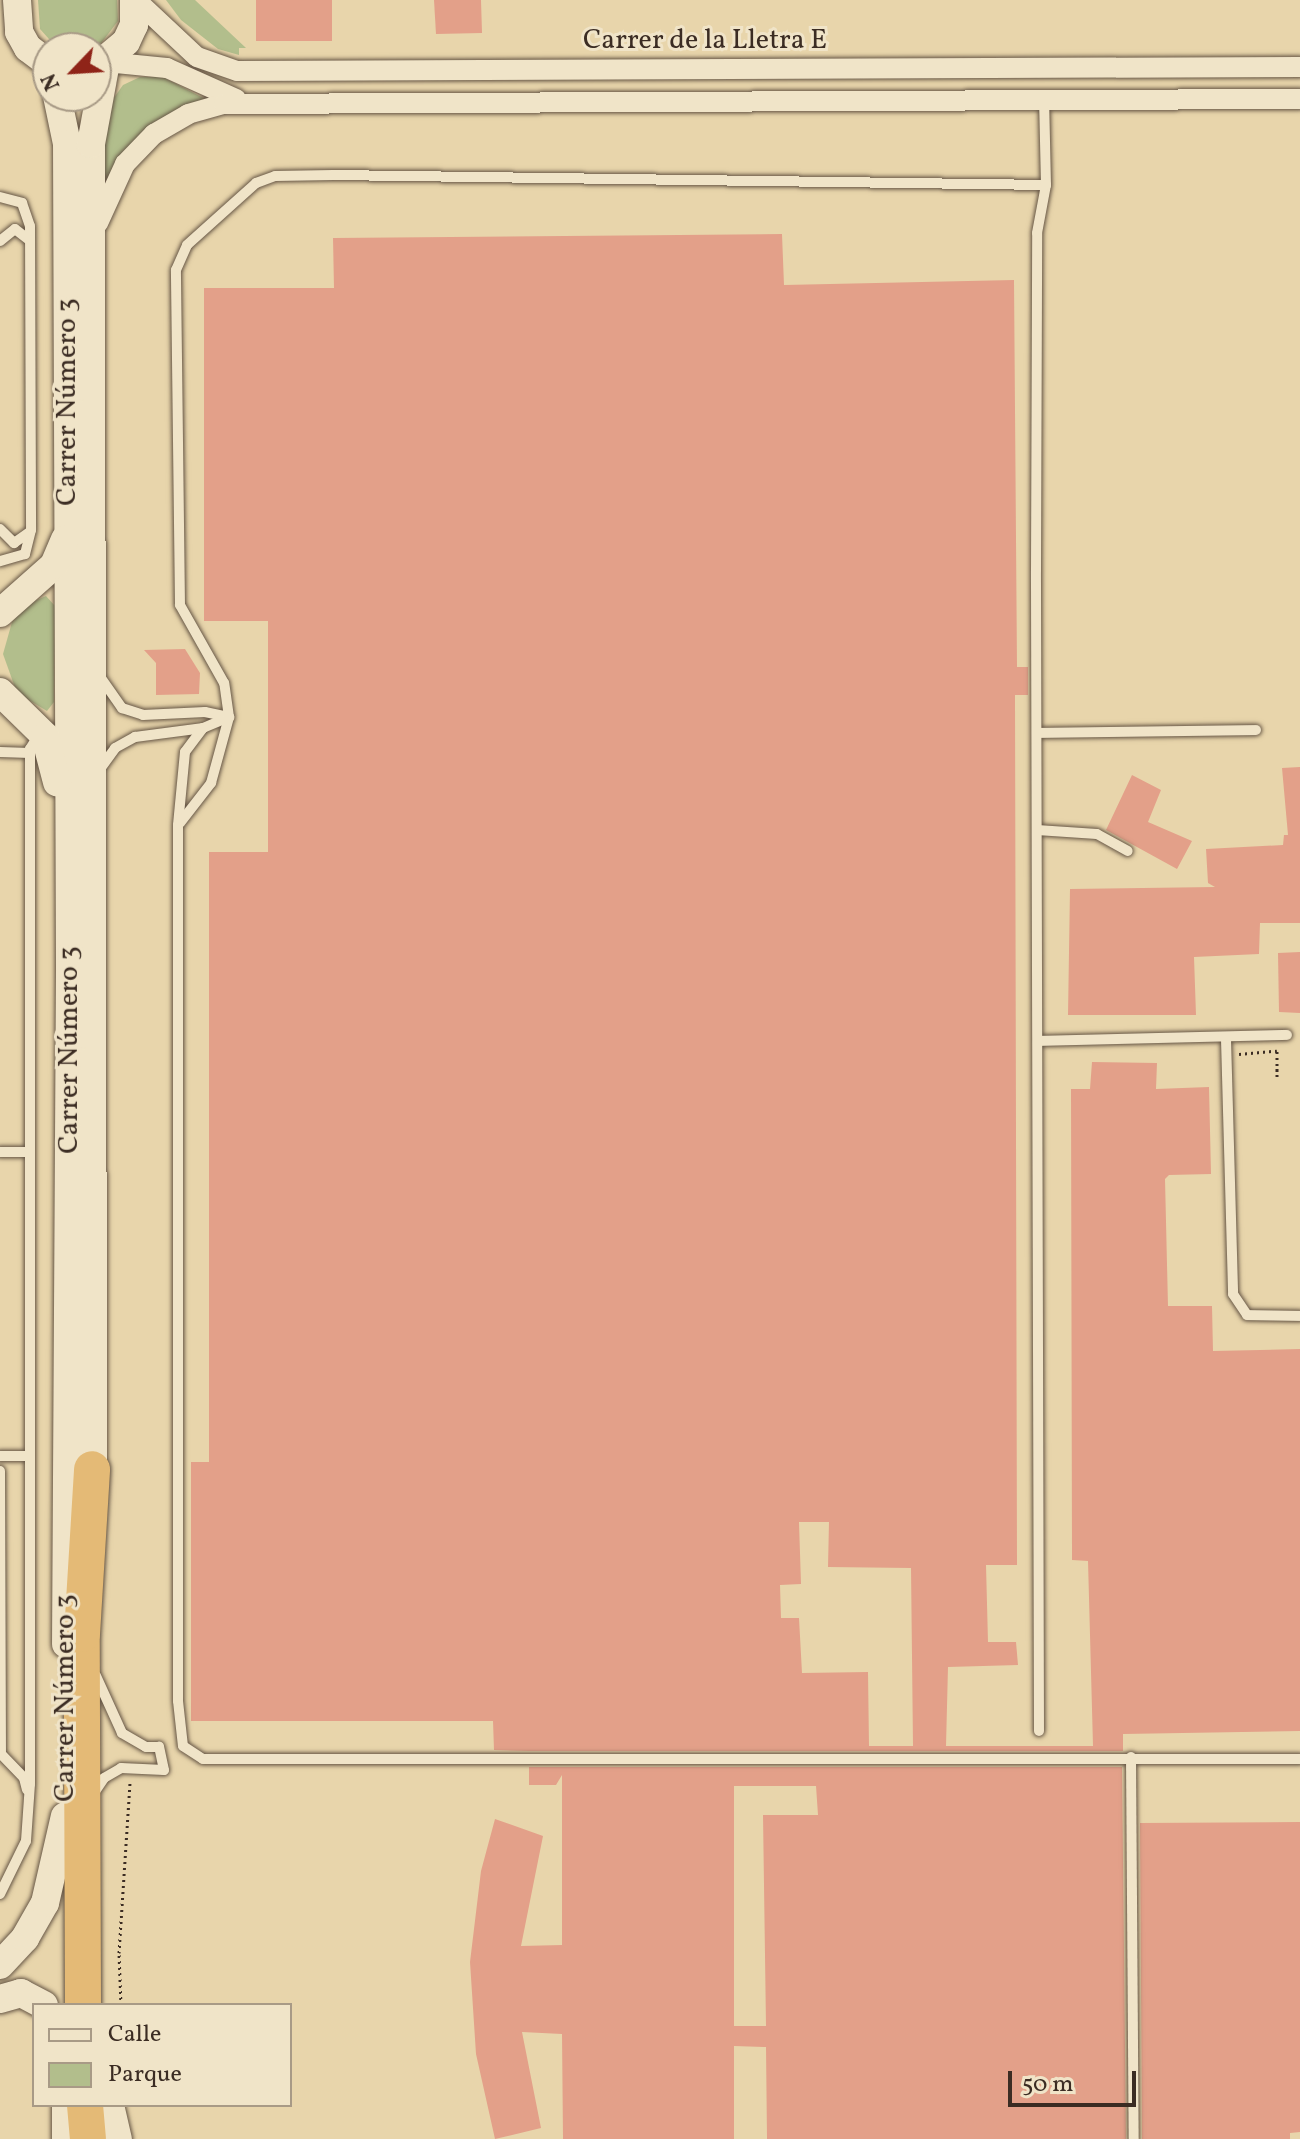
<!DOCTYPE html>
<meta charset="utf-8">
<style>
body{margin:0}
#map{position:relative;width:1300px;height:2139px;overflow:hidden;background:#e8d5ab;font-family:Vollkorn,serif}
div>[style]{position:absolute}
.green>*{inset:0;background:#b2be8c}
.building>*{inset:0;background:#e3a089}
.path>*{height:3px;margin-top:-1.5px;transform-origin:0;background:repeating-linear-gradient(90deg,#3b2c23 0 2px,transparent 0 6px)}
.roads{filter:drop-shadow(0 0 2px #665645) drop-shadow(0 0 2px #665645)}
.lane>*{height:10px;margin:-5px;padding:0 5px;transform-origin:5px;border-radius:5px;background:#f0e4c8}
.street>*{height:20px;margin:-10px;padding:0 10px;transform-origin:10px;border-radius:10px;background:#f0e4c8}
.secondary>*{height:28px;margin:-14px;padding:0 14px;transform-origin:14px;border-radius:14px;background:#f0e4c8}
.highway>*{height:36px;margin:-18px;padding:0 18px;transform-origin:18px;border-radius:18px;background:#e4ba76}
span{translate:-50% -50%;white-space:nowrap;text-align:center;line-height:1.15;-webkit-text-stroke:6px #f0e4c8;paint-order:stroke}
.street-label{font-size:28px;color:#3b2c23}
.legend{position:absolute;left:32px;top:2003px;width:260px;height:104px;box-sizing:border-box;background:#f0e4c8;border:2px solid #a89a86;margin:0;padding:10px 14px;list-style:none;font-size:24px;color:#3b2c23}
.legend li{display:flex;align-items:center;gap:16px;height:40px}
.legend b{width:40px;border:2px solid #a89a86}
.north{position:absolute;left:32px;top:32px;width:80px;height:80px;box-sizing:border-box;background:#f0e4c8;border:2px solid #a89a86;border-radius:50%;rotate:245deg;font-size:22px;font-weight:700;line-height:32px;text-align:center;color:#3b2c23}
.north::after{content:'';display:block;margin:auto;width:28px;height:36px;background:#8f2418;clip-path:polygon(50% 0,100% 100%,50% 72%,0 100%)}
.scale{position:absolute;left:1008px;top:2071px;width:128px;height:36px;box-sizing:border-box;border:4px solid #3b2c23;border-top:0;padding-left:10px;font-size:24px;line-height:28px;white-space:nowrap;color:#3b2c23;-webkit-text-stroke:6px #f0e4c8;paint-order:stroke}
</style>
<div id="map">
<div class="green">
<i style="clip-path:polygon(38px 0,117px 0,118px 21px,96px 50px,57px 48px,40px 29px)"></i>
<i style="clip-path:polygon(166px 0,195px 0,246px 48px,239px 48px,239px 55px,218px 49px,181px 20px)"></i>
<i style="clip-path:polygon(140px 77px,163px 77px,207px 100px,104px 181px,104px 138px,111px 102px,123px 85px)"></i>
<i style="clip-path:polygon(46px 596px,55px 606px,54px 702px,47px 711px,17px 693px,3px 654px,12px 622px,28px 604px)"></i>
</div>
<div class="building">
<i style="clip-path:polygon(256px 0,332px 0,332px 41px,256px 41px)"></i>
<i style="clip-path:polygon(434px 0,481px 0,482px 33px,436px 34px)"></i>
<i style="clip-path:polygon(evenodd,782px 234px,784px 285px,1014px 280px,1017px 667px,1028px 667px,1028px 695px,1015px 695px,1017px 1565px,986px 1565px,988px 1642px,1016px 1642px,1018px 1665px,948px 1667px,946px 1746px,1093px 1746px,1088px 1561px,1072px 1560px,1071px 1089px,1090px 1089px,1092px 1062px,1157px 1063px,1156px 1089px,1209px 1087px,1211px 1174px,1169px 1175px,1165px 1179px,1168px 1306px,1212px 1306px,1213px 1351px,1300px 1349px,1300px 1731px,1123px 1734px,1123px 1751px,530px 1751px,494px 1750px,493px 1721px,191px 1721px,191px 1462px,209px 1462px,209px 852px,268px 852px,268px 621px,204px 621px,204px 288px,334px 288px,333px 238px,782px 234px,799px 1522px,829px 1522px,828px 1567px,911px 1568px,913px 1746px,869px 1746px,868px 1672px,802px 1673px,799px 1618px,781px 1618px,780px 1585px,801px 1584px,799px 1522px)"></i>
<i style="clip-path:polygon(185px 649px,200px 673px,199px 694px,156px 695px,156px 663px,144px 650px)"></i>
<i style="clip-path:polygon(1300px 767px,1300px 923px,1260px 923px,1259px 954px,1194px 957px,1196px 1015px,1068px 1015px,1070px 889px,1215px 887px,1208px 883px,1206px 849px,1283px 845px,1284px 835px,1288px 835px,1282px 768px)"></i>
<i style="clip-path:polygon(1132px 775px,1161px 790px,1148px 822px,1192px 841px,1177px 869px,1106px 830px)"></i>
<i style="clip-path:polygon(1300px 952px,1300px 1013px,1279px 1012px,1278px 953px)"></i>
<i style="clip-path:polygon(evenodd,529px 1767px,1122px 1767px,1126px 2139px,767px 2139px,766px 2047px,734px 2046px,734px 2139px,563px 2139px,562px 2034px,522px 2032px,541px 2128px,495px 2139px,476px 2054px,470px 1962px,481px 1871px,495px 1819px,543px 1836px,521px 1946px,562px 1945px,562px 1775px,556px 1785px,529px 1785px,529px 1767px,734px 1786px,816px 1786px,818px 1815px,763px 1815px,766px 2026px,734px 2026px,734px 1786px)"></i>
<i style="clip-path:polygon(1300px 1822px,1300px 2132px,1290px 2133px,1290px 2139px,1142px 2139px,1140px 1823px)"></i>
</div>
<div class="path">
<i style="left:1239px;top:1054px;width:38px;rotate:-5deg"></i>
<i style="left:1277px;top:1051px;width:28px;rotate:90deg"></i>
<i style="left:121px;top:2005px;width:52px;rotate:-92.2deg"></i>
<i style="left:119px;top:1953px;width:170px;rotate:-86.3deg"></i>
</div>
<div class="roads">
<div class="lane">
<i style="left:0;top:197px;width:23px;rotate:15deg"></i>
<i style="left:22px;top:203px;width:24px;rotate:71deg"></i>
<i style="left:30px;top:226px;width:304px;rotate:89.8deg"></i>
<i style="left:31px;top:530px;width:25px;rotate:104deg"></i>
<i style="left:25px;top:554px;width:26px;rotate:164deg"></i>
<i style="left:0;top:241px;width:19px;rotate:-39deg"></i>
<i style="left:15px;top:229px;width:18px;rotate:38deg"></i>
<i style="left:0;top:529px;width:20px;rotate:45deg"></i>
<i style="left:14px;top:543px;width:19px;rotate:-35deg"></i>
<i style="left:101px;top:678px;width:37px;rotate:55deg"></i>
<i style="left:122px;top:708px;width:22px;rotate:18deg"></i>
<i style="left:143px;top:715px;width:62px;rotate:-2.8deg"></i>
<i style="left:205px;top:712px;width:25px;rotate:12deg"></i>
<i style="left:203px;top:728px;width:30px;rotate:127deg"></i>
<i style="left:185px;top:752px;width:73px;rotate:95.5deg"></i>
<i style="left:178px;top:825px;width:876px;rotate:90deg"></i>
<i style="left:178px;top:1701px;width:45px;rotate:83.7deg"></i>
<i style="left:183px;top:1746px;width:24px;rotate:33deg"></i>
<i style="left:203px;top:1759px;width:1097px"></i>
<i style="left:1038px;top:733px;width:218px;rotate:-0.8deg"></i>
<i style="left:0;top:752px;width:30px;rotate:2deg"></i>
<i style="left:100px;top:769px;width:26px;rotate:-54deg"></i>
<i style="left:115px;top:748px;width:23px;rotate:-29deg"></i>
<i style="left:135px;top:737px;width:69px;rotate:-7.5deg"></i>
<i style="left:203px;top:728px;width:28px;rotate:-23deg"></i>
<i style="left:180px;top:823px;width:51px;rotate:-52.2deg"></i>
<i style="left:211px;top:783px;width:68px;rotate:-74.7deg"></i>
<i style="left:229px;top:717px;width:34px;rotate:-98deg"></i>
<i style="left:224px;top:683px;width:90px;rotate:-119.4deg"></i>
<i style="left:180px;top:605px;width:335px;rotate:-90.7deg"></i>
<i style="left:176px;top:270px;width:27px;rotate:-66deg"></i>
<i style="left:187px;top:245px;width:93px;rotate:-41.9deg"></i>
<i style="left:256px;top:183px;width:20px;rotate:-20deg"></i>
<i style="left:275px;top:176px;width:58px;rotate:-1deg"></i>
<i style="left:333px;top:175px;width:713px;rotate:0.8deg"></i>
<i style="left:1037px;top:830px;width:60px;rotate:3.8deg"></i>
<i style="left:1097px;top:834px;width:35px;rotate:29deg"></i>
<i style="left:1226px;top:1039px;width:255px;rotate:88.4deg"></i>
<i style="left:1233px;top:1294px;width:25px;rotate:56deg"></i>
<i style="left:1247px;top:1315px;width:53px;rotate:1.1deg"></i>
<i style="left:1040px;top:1041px;width:247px;rotate:-1.4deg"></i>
<i style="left:0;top:1152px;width:30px"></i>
<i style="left:0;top:1456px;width:30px"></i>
<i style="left:0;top:1471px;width:283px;rotate:89.8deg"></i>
<i style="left:1px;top:1754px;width:33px;rotate:46deg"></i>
<i style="left:24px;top:1778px;width:12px;rotate:76deg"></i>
<i style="left:1039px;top:1731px;width:1160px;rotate:-90.15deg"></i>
<i style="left:1036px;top:571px;width:338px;rotate:-89.8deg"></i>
<i style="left:1037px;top:233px;width:49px;rotate:-79.4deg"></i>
<i style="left:1046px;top:185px;width:87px;rotate:-91.3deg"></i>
<i style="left:1131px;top:1757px;width:382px;rotate:89.6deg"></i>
<i style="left:96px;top:1790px;width:14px;rotate:-56deg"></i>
<i style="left:104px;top:1778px;width:20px;rotate:-30deg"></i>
<i style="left:121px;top:1768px;width:43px;rotate:2.7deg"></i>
<i style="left:164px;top:1770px;width:24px;rotate:-102deg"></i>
<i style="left:159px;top:1747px;width:13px;rotate:180deg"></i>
<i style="left:146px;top:1747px;width:28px;rotate:-150deg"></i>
<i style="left:122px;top:1733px;width:63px;rotate:-114.5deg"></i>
<i style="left:0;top:1894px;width:59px;rotate:-63.9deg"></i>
<i style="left:26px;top:1841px;width:57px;rotate:-86deg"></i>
<i style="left:30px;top:1784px;width:1035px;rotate:-90deg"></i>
<i style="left:30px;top:749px;width:9px;rotate:-58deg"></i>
<i style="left:35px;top:741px;width:9px"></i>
</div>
<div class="street">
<i style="left:136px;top:0;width:83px;rotate:43.1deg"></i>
<i style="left:197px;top:57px;width:42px;rotate:19.3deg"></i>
<i style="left:237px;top:71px;width:1063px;rotate:-0.22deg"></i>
<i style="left:106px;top:62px;width:61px;rotate:5.6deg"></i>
<i style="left:167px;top:68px;width:76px;rotate:24.2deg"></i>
<i style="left:98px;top:223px;width:65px;rotate:-65.4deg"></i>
<i style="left:125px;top:164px;width:42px;rotate:-46deg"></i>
<i style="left:154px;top:134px;width:39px;rotate:-30deg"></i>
<i style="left:188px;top:114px;width:37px;rotate:-16deg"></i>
<i style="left:224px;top:104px;width:1076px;rotate:-0.27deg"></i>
</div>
<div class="secondary">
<i style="left:17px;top:0;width:32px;rotate:86deg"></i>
<i style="left:19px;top:32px;width:18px;rotate:61deg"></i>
<i style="left:28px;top:48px;width:25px;rotate:37deg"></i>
<i style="left:96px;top:67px;width:39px;rotate:-40deg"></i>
<i style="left:126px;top:42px;width:19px;rotate:-65deg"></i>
<i style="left:134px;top:25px;width:25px;rotate:-90deg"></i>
<i style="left:57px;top:96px;width:49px;rotate:78.2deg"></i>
<i style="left:67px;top:144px;width:827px;rotate:89.79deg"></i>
<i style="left:70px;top:971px;width:673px;rotate:90.34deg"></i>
<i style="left:0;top:613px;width:72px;rotate:-41.6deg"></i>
<i style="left:54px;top:565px;width:28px;rotate:-67deg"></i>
<i style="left:0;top:692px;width:63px;rotate:44.4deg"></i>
<i style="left:45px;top:736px;width:48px;rotate:75.4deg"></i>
<i style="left:93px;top:1488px;width:1344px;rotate:-90.09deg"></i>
<i style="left:91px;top:144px;width:83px;rotate:-79.6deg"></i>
<i style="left:0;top:1965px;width:37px;rotate:-47deg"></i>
<i style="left:25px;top:1938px;width:40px;rotate:-60.3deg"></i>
<i style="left:45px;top:1903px;width:89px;rotate:-77.1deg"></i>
<i style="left:0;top:1999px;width:22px;rotate:-16deg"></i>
<i style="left:21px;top:1993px;width:26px;rotate:28deg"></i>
<i style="left:66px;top:2105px;width:34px;rotate:90deg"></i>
<i style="left:110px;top:2105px;width:35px;rotate:77deg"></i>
</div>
<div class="highway">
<i style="left:83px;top:2005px;width:371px;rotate:-90.2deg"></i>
<i style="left:82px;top:1634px;width:165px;rotate:-86.5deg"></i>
<i style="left:85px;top:2105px;width:34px;rotate:85deg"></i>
</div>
</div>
<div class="street-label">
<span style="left:705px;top:41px">Carrer de la Lletra E</span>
<span style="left:68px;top:402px;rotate:-90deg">Carrer Número 3</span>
<span style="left:70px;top:1050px;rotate:-90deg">Carrer Número 3</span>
<span style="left:66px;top:1698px;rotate:-90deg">Carrer Número 3</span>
</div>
<ul class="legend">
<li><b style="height:10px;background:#f0e4c8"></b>Calle</li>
<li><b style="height:22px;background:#b2be8c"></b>Parque</li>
</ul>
<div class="north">N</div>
<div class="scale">50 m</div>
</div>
